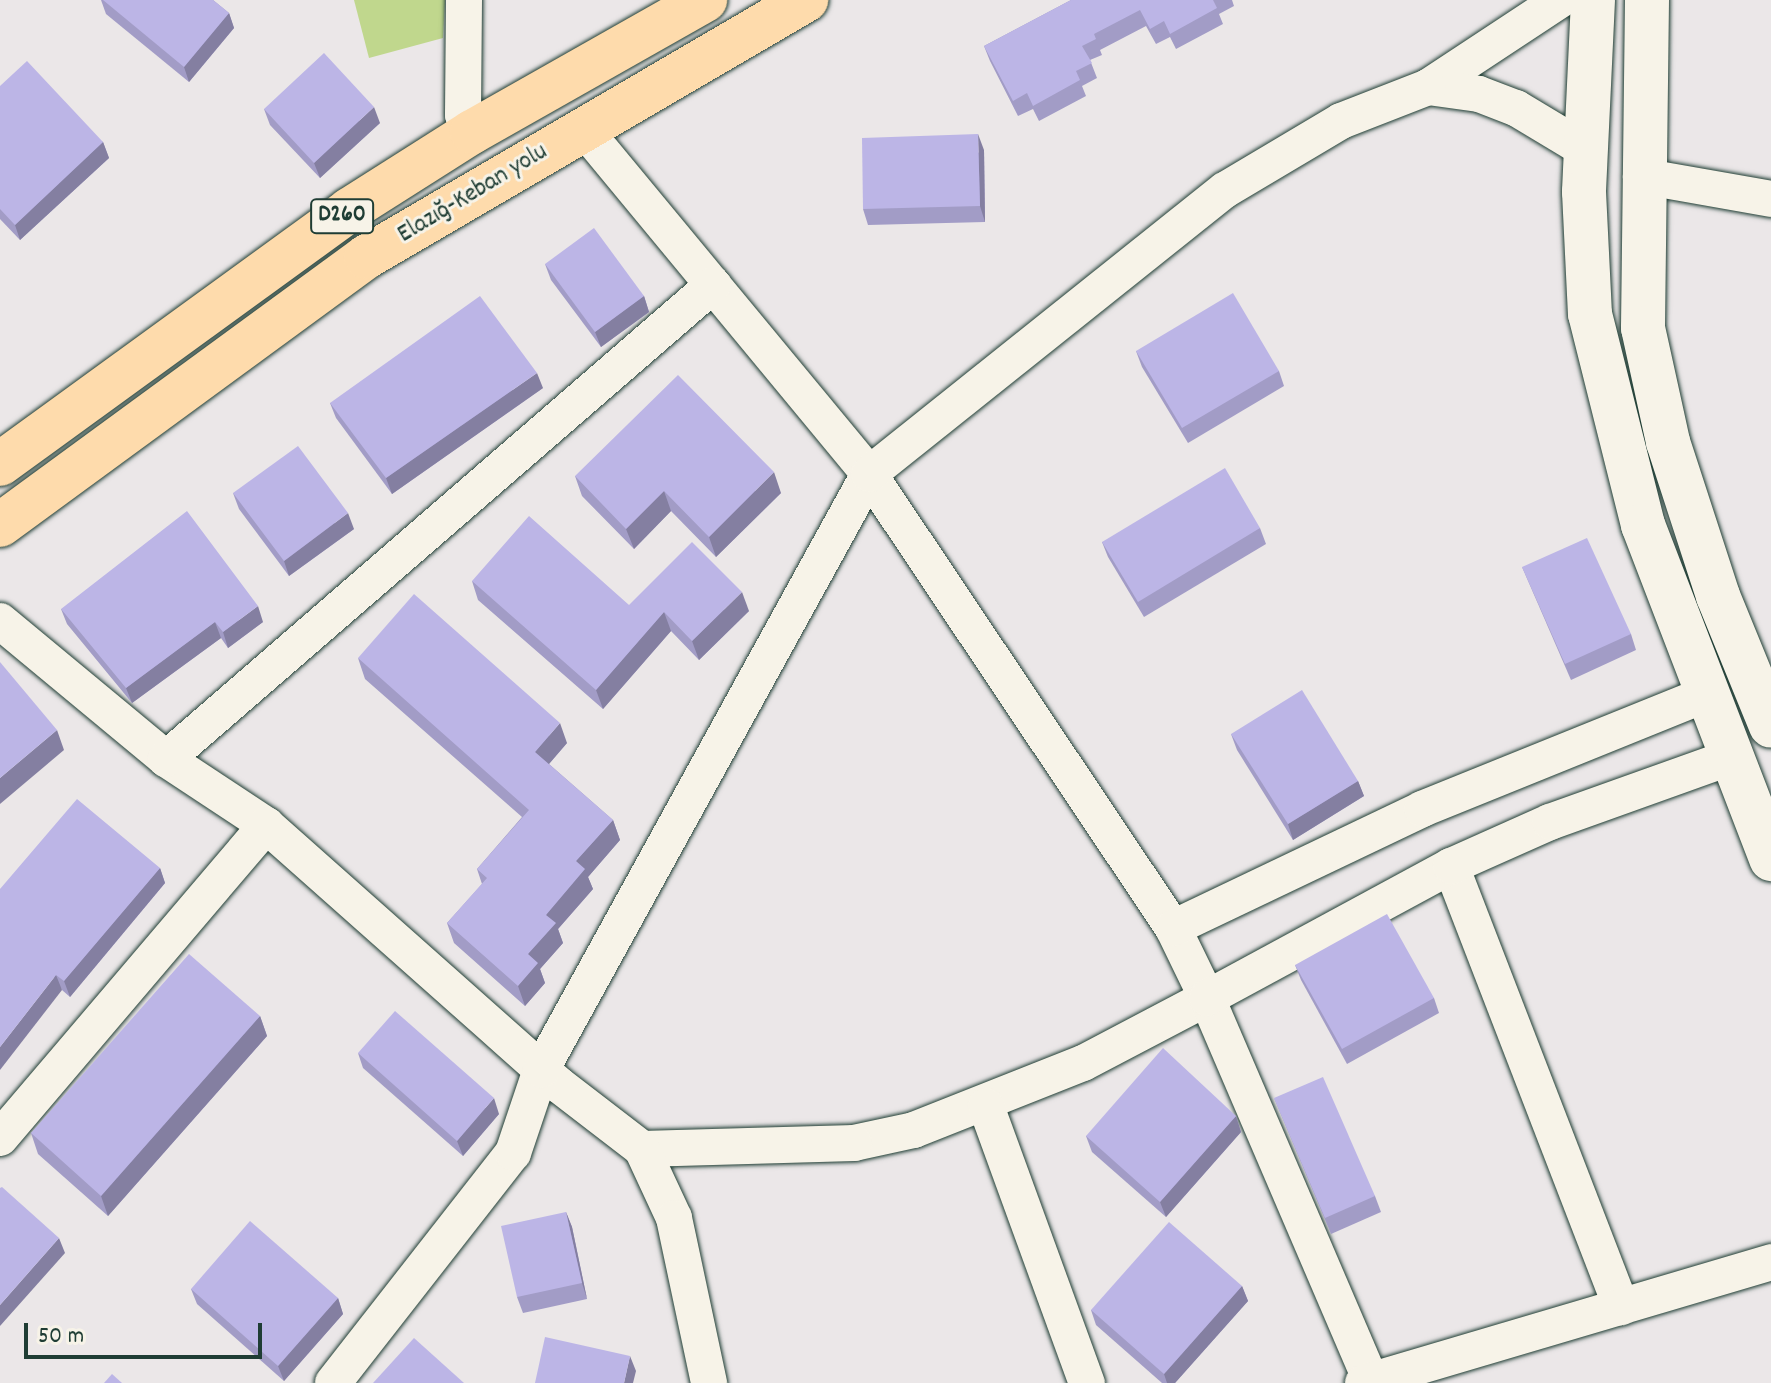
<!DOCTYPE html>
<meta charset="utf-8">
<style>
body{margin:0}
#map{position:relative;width:1771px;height:1383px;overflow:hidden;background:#ebe7e8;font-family:Dekko,sans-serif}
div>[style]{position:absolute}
.green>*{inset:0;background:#c0d78d}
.roads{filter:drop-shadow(0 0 2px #1f3d34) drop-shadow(0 0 2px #1f3d34)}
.minor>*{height:36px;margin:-18px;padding:0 18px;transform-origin:18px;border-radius:18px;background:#f7f3e8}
.secondary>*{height:44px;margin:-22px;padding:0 22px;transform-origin:22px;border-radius:22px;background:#f7f3e8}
.trunk>*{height:44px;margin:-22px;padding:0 22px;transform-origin:22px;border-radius:22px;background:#fedbac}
.wall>*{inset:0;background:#a29cc6}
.shaded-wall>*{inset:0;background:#847fa1}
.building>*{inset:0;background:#bcb5e6}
span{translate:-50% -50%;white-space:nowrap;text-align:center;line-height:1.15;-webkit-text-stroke:6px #f7f3e8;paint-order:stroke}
.shield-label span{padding:2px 6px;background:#f7f3e8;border:2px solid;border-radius:6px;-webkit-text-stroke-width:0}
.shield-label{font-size:24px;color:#1f3d34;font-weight:700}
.street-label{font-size:26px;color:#1f3d34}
.scale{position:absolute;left:24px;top:1323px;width:238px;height:36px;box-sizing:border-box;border:4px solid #1f3d34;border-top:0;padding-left:10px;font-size:24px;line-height:28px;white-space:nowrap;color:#1f3d34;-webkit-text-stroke:6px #f7f3e8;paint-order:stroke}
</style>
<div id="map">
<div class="green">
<i style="clip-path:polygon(354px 0,445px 0,443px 38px,369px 58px)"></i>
</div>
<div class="roads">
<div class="minor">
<i style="left:464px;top:0;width:115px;rotate:90.5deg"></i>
<i style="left:463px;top:115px;width:19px;rotate:62deg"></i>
<i style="left:1560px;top:0;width:158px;rotate:146.6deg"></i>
<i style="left:1428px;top:87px;width:51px;rotate:7.8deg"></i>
<i style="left:1479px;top:94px;width:40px;rotate:21deg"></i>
<i style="left:1516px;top:108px;width:82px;rotate:31deg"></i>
<i style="left:583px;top:128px;width:449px;rotate:50.4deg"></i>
<i style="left:869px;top:474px;width:546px;rotate:56.19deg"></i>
<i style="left:1173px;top:928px;width:78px;rotate:64.1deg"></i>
<i style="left:1207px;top:998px;width:140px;rotate:152.3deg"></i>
<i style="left:1083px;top:1063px;width:182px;rotate:158.4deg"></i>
<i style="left:914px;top:1130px;width:61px;rotate:167.8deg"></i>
<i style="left:854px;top:1143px;width:212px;rotate:178.4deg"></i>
<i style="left:1641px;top:176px;width:132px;rotate:10deg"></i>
<i style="left:0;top:621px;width:216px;rotate:39.7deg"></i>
<i style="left:166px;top:759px;width:120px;rotate:33.4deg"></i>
<i style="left:266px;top:825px;width:392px;rotate:41.6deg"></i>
<i style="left:559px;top:1085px;width:105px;rotate:37.6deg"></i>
<i style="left:642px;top:1149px;width:76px;rotate:65.1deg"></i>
<i style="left:674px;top:1218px;width:169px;rotate:78deg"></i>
<i style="left:166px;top:759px;width:724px;rotate:-40.91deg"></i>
<i style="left:1451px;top:866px;width:473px;rotate:68.9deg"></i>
<i style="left:1173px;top:928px;width:276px;rotate:-25.5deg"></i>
<i style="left:1422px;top:809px;width:306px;rotate:-22deg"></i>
<i style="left:986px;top:1106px;width:295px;rotate:70deg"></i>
<i style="left:0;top:1138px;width:411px;rotate:-49.6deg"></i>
<i style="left:1371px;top:1381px;width:417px;rotate:-113.2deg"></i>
<i style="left:1207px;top:998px;width:277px;rotate:-28.4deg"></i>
<i style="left:1451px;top:866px;width:108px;rotate:-24deg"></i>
<i style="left:1550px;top:822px;width:190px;rotate:-19.7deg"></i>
<i style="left:333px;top:1383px;width:292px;rotate:-52deg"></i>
<i style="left:513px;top:1153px;width:88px;rotate:-71.4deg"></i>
<i style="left:541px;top:1070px;width:680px;rotate:-61.17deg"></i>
<i style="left:869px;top:474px;width:455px;rotate:-38.6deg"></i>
<i style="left:1225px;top:190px;width:135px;rotate:-30.7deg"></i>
<i style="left:1341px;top:121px;width:93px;rotate:-21.3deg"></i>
<i style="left:1363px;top:1383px;width:426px;rotate:-16.5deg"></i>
</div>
<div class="secondary">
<i style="left:1593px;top:0;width:192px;rotate:92.7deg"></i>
<i style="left:1584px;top:192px;width:122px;rotate:87.2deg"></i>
<i style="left:1590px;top:314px;width:218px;rotate:75.9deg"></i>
<i style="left:1643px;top:525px;width:358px;rotate:69deg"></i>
<i style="left:1647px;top:0;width:328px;rotate:90.7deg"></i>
<i style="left:1643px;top:328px;width:117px;rotate:77.6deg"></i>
<i style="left:1668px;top:442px;width:162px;rotate:72deg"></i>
<i style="left:1718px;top:596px;width:140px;rotate:67.8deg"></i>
</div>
<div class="trunk">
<i style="left:0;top:464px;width:432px;rotate:-36deg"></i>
<i style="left:349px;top:210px;width:146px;rotate:-32.4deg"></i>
<i style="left:472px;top:132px;width:268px;rotate:-29.5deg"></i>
<i style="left:0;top:525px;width:454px;rotate:-36.2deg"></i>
<i style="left:366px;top:257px;width:510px;rotate:-30.29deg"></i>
</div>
</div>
<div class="wall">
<i style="clip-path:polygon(101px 0,213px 0,229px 13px,234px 28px,189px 82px,106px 14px)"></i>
<i style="clip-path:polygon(1071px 0,1232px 0,1234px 6px,1219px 14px,1223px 24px,1176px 49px,1170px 37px,1156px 44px,1146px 26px,1100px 50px,1102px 55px,1090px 60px,1097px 78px,1082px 86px,1086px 96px,1039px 121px,1033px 109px,1018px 116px,990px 61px,984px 46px)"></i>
<i style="clip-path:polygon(0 86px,103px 142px,109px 158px,20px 240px,0 219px)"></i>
<i style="clip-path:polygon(264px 109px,380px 123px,320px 178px,270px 125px)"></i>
<i style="clip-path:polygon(984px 150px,985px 222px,868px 225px,863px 209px)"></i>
<i style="clip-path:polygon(545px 264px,644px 296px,649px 312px,601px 347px,551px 280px)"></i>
<i style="clip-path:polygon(1136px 351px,1279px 371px,1284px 386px,1188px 443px,1142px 367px)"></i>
<i style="clip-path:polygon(543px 388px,392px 494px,336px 418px,330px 403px)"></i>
<i style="clip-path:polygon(575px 476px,781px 493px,716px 557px,671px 511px,634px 549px,582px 496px)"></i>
<i style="clip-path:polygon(233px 493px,354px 529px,289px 576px,239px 509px)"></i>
<i style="clip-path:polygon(1260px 528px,1266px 544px,1144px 617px,1108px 557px,1102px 542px)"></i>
<i style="clip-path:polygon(1522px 567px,1631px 634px,1636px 650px,1571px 680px)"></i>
<i style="clip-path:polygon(472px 581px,629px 605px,749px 611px,699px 660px,671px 631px,603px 709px,478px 600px)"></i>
<i style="clip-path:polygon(61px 609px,263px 622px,228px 648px,221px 638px,132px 703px,67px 624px)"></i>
<i style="clip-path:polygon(358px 658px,567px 743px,549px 764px,613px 820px,620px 840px,588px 877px,593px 889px,558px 929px,563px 943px,540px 969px,545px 983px,525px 1006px,454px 943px,447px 923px,482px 884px,477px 869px,522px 817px,365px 679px)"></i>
<i style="clip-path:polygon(1231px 734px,1358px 781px,1364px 796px,1293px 840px,1237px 750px)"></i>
<i style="clip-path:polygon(160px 868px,165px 883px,70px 997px,62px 990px,0 889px)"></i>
<i style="clip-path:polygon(1295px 965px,1434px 998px,1439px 1013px,1347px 1064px,1301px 980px)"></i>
<i style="clip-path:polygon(260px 1016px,267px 1036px,108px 1216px,38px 1154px,31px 1133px)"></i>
<i style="clip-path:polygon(358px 1053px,499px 1114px,463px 1156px,363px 1068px)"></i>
<i style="clip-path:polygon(1274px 1098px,1375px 1196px,1381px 1212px,1331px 1234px)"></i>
<i style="clip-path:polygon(1236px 1116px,1241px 1132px,1166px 1217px,1092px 1152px,1086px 1136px)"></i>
<i style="clip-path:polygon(566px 1212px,572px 1227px,587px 1299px,523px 1313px,517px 1297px)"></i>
<i style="clip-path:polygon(1242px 1286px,1248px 1301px,1175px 1383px,1162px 1383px,1096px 1325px,1091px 1310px)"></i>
<i style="clip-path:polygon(191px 1289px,338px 1298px,343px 1314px,284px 1381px,197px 1304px)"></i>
</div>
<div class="shaded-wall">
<i style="clip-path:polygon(229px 13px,234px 28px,189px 82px,184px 67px)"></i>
<i style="clip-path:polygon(374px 107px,380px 123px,320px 178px,314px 163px)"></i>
<i style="clip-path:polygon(978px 134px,984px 150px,985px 222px,980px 206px)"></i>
<i style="clip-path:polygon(103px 142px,109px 158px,20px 240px,15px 225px)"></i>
<i style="clip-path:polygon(644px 296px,649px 312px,601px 347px,595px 332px)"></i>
<i style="clip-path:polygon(537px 373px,543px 388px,392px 494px,386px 478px)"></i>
<i style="clip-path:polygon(774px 472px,781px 493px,716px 557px,709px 537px)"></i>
<i style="clip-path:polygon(664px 491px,671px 511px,634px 549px,626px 529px)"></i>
<i style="clip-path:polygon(348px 513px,354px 529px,289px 576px,284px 561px)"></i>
<i style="clip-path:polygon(742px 592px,749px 611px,699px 660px,692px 641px)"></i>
<i style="clip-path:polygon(258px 606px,263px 622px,228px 648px,223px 632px)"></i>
<i style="clip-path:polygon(664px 612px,671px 631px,603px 709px,596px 690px)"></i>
<i style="clip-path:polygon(215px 622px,221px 638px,132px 703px,126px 688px)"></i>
<i style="clip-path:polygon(560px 723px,567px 743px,542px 772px,535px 752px)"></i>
<i style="clip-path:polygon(57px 730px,64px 750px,0 804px,0 778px)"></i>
<i style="clip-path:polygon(1358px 781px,1364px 796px,1293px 840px,1288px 824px)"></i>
<i style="clip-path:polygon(613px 820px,620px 840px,588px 877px,593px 889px,558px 929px,563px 943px,540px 969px,545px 983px,525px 1006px,518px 986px,528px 954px,546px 915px,576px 861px)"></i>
<i style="clip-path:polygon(160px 868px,165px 883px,70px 997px,64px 981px)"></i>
<i style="clip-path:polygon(56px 975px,62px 990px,0 1070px,0 1047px)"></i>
<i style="clip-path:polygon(260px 1016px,267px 1036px,108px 1216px,101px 1196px)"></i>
<i style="clip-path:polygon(494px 1098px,499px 1114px,463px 1156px,457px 1141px)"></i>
<i style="clip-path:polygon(1236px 1116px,1241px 1132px,1166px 1217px,1160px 1202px)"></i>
<i style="clip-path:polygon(566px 1212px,572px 1227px,587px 1299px,582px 1283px)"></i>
<i style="clip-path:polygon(59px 1238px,65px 1253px,0 1326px,0 1305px)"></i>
<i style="clip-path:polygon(1242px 1286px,1248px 1301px,1175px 1383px,1167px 1383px,1164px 1374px)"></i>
<i style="clip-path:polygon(338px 1298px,343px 1314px,284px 1381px,278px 1366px)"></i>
<i style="clip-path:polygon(630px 1356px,636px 1371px,633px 1383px,624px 1383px)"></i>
</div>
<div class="building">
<i style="clip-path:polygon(103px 0,213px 0,229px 13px,184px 67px)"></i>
<i style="clip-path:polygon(1071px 0,1213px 0,1217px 8px,1170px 34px,1164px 21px,1150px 29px,1140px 10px,1094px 34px,1096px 39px,1082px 46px,1092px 63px,1076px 71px,1080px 80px,1033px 106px,1027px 93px,1013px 101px,984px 46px)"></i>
<i style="clip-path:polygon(324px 53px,374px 107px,314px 163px,264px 109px)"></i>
<i style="clip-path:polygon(27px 61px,103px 142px,15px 225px,0 209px,0 86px)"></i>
<i style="clip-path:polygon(978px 134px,980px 206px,863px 209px,862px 138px)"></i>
<i style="clip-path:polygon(594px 228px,644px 296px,595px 332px,545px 264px)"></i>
<i style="clip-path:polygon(1233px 293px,1279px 371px,1182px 428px,1136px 351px)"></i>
<i style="clip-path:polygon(480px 296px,537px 373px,386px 478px,330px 403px)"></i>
<i style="clip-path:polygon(678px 375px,774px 472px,709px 537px,664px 491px,626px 529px,575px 476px)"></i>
<i style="clip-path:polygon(298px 446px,348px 513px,284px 561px,233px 493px)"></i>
<i style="clip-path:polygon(1225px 468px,1260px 528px,1138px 602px,1102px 542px)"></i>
<i style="clip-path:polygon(187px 511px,258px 606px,223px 632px,215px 622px,126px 688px,61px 609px)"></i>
<i style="clip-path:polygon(529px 516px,629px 605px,692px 542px,742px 592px,692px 641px,664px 612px,596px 690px,472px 581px)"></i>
<i style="clip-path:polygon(1587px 538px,1631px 634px,1565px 664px,1522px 567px)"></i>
<i style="clip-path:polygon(414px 594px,560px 723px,535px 752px,613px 820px,576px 861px,585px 869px,546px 915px,556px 923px,528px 954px,538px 963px,518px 986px,447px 923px,487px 878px,477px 869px,529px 810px,358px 658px)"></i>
<i style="clip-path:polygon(0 662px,57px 730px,0 778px)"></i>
<i style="clip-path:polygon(1302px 690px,1358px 781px,1288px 824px,1231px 734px)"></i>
<i style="clip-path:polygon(77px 799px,160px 868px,64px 981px,56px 975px,0 1047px,0 889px)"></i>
<i style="clip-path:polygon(1387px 914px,1434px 998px,1342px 1049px,1295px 965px)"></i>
<i style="clip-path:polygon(189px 954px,260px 1016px,101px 1196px,31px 1133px)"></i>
<i style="clip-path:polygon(395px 1011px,494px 1098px,457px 1141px,358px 1053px)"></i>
<i style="clip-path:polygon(1163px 1048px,1236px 1116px,1160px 1202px,1086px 1136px)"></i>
<i style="clip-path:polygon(1323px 1077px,1375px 1196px,1325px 1218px,1274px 1098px)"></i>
<i style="clip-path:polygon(2px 1187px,59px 1238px,0 1305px,0 1188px)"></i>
<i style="clip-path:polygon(566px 1212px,582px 1283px,517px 1297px,501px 1226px)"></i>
<i style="clip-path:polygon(250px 1221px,338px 1298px,278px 1366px,191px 1289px)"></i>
<i style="clip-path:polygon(1169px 1222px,1242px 1286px,1164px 1374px,1091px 1310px)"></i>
<i style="clip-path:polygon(545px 1337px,630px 1356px,624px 1383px,535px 1383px)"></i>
<i style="clip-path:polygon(414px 1338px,464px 1383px,373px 1383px)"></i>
<i style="clip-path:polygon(112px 1374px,122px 1383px,104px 1383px)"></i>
</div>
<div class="shield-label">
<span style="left:342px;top:216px">D260</span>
</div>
<div class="street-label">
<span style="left:473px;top:194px;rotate:-31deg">Elazığ-Keban yolu</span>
</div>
<div class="scale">50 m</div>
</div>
